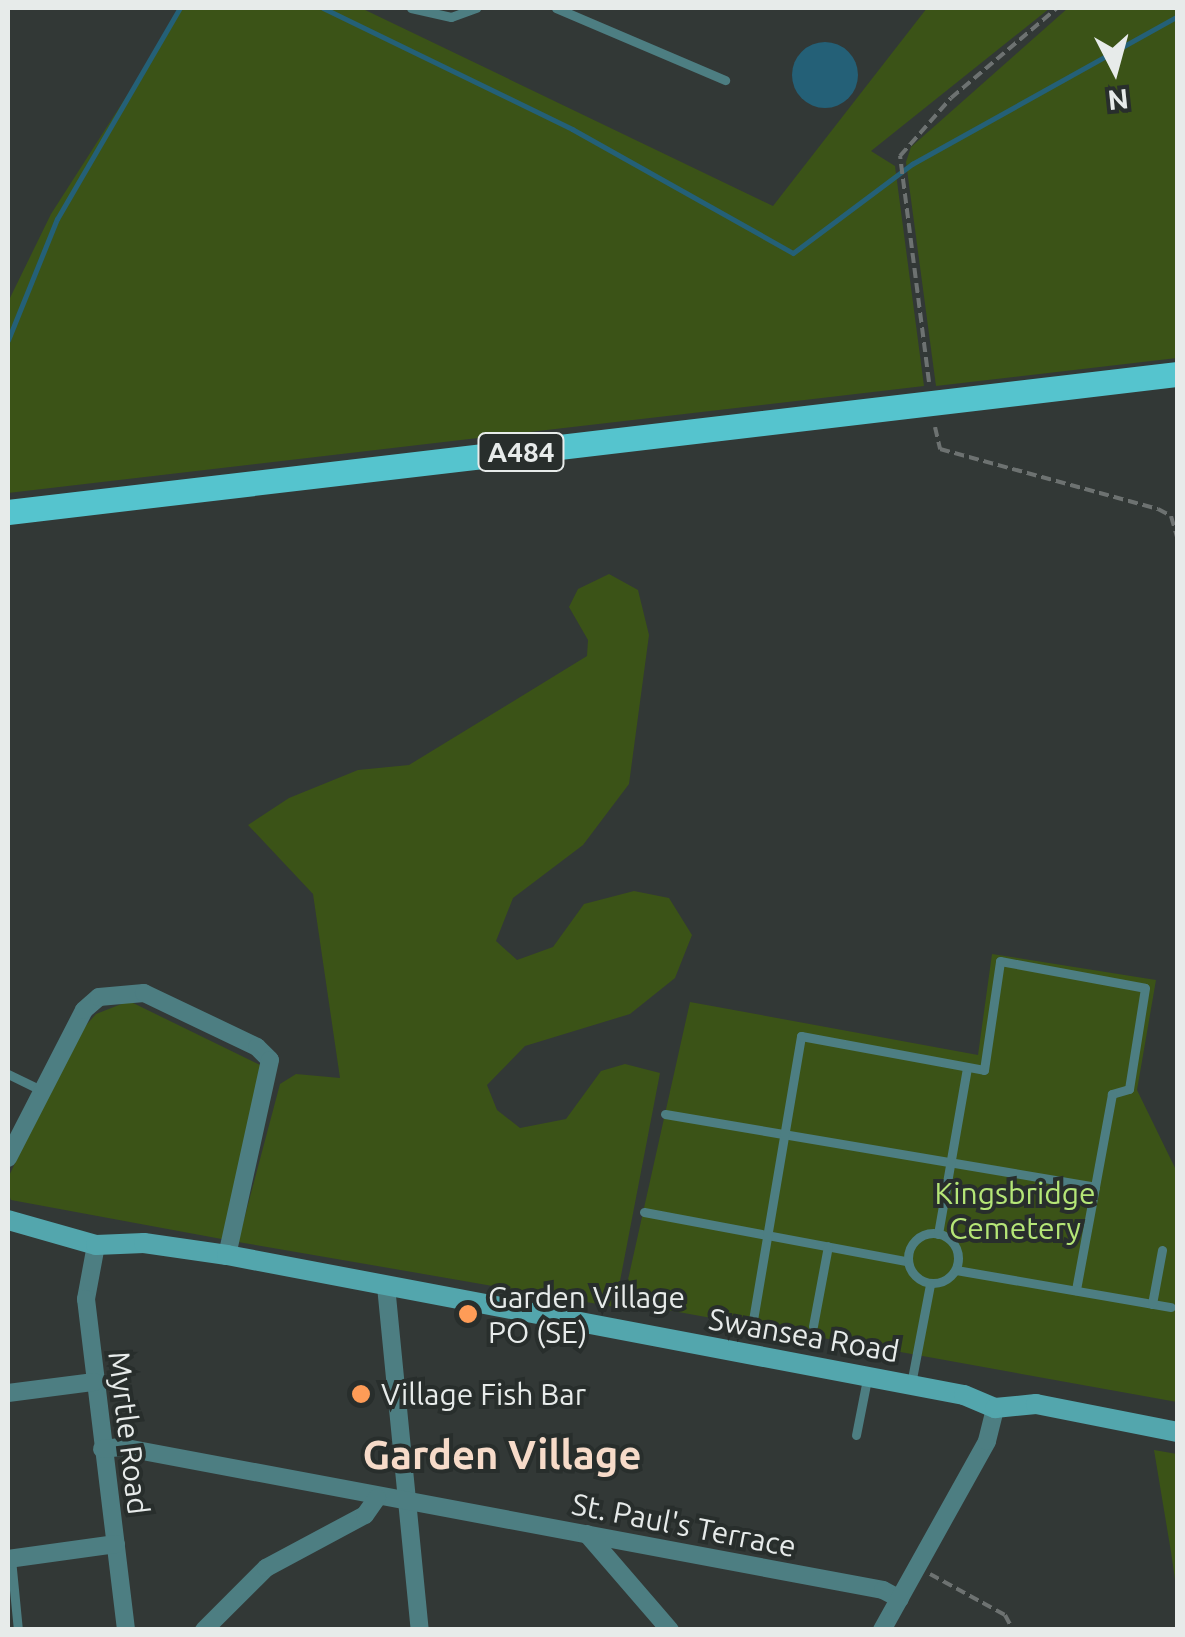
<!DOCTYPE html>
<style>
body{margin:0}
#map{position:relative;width:1185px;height:1637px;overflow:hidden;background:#323836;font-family:Ubuntu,sans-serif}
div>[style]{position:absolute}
.green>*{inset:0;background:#3b5317}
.water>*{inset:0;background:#246077}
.round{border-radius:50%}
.stream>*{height:5px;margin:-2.5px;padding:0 2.5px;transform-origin:2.5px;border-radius:2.5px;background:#246077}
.path>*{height:4px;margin-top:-2px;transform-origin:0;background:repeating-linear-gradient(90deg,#6d7271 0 10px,transparent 0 15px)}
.lane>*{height:9px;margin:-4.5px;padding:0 4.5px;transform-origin:4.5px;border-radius:4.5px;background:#4d7e82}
.lane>.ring{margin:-4.5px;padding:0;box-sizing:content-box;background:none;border:9px solid #4d7e82;border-radius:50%}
.street>*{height:18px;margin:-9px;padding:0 9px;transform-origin:9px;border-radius:9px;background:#4d7e82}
.secondary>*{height:20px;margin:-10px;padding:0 10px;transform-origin:10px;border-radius:10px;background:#53a6ad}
.primary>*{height:25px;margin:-12.5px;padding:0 12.5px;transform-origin:12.5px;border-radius:12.5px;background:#55c4ce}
.dots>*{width:28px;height:28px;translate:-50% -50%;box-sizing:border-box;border:5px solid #282e2c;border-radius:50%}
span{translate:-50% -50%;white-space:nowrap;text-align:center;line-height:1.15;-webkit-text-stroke:8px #282e2c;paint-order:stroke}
.shield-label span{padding:2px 8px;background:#282e2c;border:2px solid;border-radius:8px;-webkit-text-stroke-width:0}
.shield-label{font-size:28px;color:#e7ebea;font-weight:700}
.park-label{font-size:30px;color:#b5e677}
.poi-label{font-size:30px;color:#e7ebea}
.left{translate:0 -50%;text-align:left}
.street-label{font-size:30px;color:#e7ebea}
.district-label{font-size:40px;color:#f7dbc9;font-weight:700}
.frame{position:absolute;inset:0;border:10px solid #e7ebea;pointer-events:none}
.north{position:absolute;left:1065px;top:20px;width:100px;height:100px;-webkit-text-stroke:8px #282e2c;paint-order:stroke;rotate:174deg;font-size:28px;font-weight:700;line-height:40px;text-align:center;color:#e7ebea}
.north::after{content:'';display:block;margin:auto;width:35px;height:45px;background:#e7ebea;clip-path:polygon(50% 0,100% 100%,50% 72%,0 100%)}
</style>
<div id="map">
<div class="green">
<i style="clip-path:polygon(183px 8px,361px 8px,773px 206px,927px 8px,1050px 8px,871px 151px,895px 166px,924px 386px,8px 493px,8px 302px,51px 214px)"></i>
<i style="clip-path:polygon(1068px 8px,1177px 8px,1177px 358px,936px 386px,906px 162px,911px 147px)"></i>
<i style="clip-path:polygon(609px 574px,638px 590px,649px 635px,629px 784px,583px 845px,513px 898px,496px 941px,517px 960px,553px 947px,584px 904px,634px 891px,669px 898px,692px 935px,675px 978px,630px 1014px,525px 1046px,487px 1085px,497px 1110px,520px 1128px,566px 1119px,601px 1071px,625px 1064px,660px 1073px,615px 1307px,238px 1242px,280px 1084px,296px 1074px,340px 1078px,313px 894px,248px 825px,289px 798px,358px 770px,409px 765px,587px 656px,588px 640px,569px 607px,578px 589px)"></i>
<i style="clip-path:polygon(992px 954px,1156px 980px,1137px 1090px,1177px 1172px,1177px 1402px,623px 1302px,690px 1002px,978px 1055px)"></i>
<i style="clip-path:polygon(129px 1001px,260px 1065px,227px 1240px,11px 1200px,8px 1193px,8px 1178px,74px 1039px,96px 1014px)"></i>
<i style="clip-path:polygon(1154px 1450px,1177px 1454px,1177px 1593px,1171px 1552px)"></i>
</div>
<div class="water">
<i class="round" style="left:792px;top:42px;width:66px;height:66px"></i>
</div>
<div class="stream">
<i style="left:323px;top:8px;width:277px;rotate:25.9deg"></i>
<i style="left:572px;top:129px;width:253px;rotate:29.3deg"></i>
<i style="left:793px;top:253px;width:149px;rotate:-36.8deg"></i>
<i style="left:912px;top:164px;width:304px;rotate:-29.1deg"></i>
<i style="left:8px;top:340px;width:131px;rotate:-68deg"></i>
<i style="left:57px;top:219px;width:244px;rotate:-59.8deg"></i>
</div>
<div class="path">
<i style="left:929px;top:382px;width:228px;rotate:-97.3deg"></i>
<i style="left:900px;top:156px;width:77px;rotate:-48.7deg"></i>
<i style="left:951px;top:98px;width:139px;rotate:-40.3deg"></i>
<i style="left:935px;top:427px;width:23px;rotate:77deg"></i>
<i style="left:940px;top:449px;width:226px;rotate:15.4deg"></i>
<i style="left:1158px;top:509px;width:15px;rotate:28deg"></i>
<i style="left:1171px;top:516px;width:26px;rotate:74deg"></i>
<i style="left:930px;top:1574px;width:85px;rotate:28.7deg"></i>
<i style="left:1005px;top:1615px;width:17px;rotate:62deg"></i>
</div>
<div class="lane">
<i style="left:411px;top:8px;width:41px;rotate:12.7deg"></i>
<i style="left:451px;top:17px;width:27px;rotate:-20deg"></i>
<i style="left:556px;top:8px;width:184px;rotate:23.1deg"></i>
<i style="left:8px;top:1074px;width:34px;rotate:26deg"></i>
<i style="left:665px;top:1114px;width:436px;rotate:9.6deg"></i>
<i style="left:1095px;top:1187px;width:105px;rotate:100.5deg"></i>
<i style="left:644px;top:1212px;width:268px;rotate:10.6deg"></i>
<i class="ring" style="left:908px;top:1233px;width:41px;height:41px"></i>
<i style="left:938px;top:1234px;width:169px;rotate:-80.1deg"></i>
<i style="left:956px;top:1270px;width:218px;rotate:9.8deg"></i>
<i style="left:1152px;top:1304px;width:55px;rotate:-79.5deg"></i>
<i style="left:753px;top:1320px;width:288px;rotate:-80.4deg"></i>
<i style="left:801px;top:1036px;width:186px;rotate:10.5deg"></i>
<i style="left:984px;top:1070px;width:110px;rotate:-81.6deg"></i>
<i style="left:1000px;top:961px;width:147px;rotate:10.5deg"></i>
<i style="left:1145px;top:988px;width:102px;rotate:99deg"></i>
<i style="left:1129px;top:1089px;width:18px;rotate:164deg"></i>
<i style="left:1112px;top:1094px;width:95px;rotate:100.4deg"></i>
<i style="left:813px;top:1326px;width:81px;rotate:-79.4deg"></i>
<i style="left:911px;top:1384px;width:102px;rotate:-79.2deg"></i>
<i style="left:856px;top:1435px;width:57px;rotate:-78.9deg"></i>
<i style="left:11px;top:1559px;width:71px;rotate:84.4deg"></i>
</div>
<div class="street">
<i style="left:8px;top:1158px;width:166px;rotate:-62.8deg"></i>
<i style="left:84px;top:1010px;width:20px;rotate:-41deg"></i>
<i style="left:99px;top:997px;width:45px;rotate:-5.1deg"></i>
<i style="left:144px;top:993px;width:125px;rotate:25.5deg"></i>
<i style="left:257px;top:1047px;width:18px;rotate:45deg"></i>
<i style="left:270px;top:1060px;width:200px;rotate:102.4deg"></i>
<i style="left:96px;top:1245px;width:55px;rotate:100.5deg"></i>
<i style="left:86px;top:1299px;width:333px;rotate:83.1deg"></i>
<i style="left:386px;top:1286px;width:346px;rotate:84.4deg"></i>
<i style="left:8px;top:1393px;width:87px;rotate:-7.3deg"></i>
<i style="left:102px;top:1449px;width:19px;rotate:-6deg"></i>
<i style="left:121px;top:1447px;width:775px;rotate:10.63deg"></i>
<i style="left:883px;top:1590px;width:19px;rotate:28deg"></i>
<i style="left:587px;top:1534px;width:127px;rotate:49.2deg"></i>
<i style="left:8px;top:1559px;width:109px;rotate:-7.9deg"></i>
<i style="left:204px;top:1630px;width:88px;rotate:-45deg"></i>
<i style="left:266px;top:1568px;width:112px;rotate:-28.2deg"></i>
<i style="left:365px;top:1515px;width:21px;rotate:-55deg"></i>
<i style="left:882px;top:1630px;width:216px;rotate:-60.9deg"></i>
<i style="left:987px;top:1441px;width:34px;rotate:-76deg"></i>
</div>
<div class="secondary">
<i style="left:8px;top:1220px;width:91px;rotate:15.9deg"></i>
<i style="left:96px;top:1245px;width:48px;rotate:-2.4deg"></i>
<i style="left:144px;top:1243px;width:84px;rotate:8.2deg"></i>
<i style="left:227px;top:1255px;width:750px;rotate:10.76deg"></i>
<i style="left:964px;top:1395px;width:34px;rotate:23deg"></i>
<i style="left:995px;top:1408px;width:41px;rotate:-5.6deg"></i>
<i style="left:1036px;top:1404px;width:145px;rotate:11.2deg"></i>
</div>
<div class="primary">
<i style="left:8px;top:512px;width:1178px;rotate:-6.73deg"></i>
</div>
<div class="dots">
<i style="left:468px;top:1314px;background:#fe9c57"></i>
<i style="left:361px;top:1394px;background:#fe9c57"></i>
</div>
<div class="shield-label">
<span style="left:521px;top:452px">A484</span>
</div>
<div class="park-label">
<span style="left:1015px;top:1210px">Kingsbridge<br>Cemetery</span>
</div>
<div class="poi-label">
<span class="left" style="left:488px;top:1314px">Garden Village<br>PO (SE)</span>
<span class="left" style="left:381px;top:1394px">Village Fish Bar</span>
</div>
<div class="street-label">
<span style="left:804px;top:1335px;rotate:10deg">Swansea Road</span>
<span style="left:129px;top:1433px;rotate:83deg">Myrtle Road</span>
<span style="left:684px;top:1525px;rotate:11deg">St. Paul's Terrace</span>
</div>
<div class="district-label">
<span style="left:502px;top:1455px">Garden Village</span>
</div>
<div class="frame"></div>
<div class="north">N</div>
</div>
